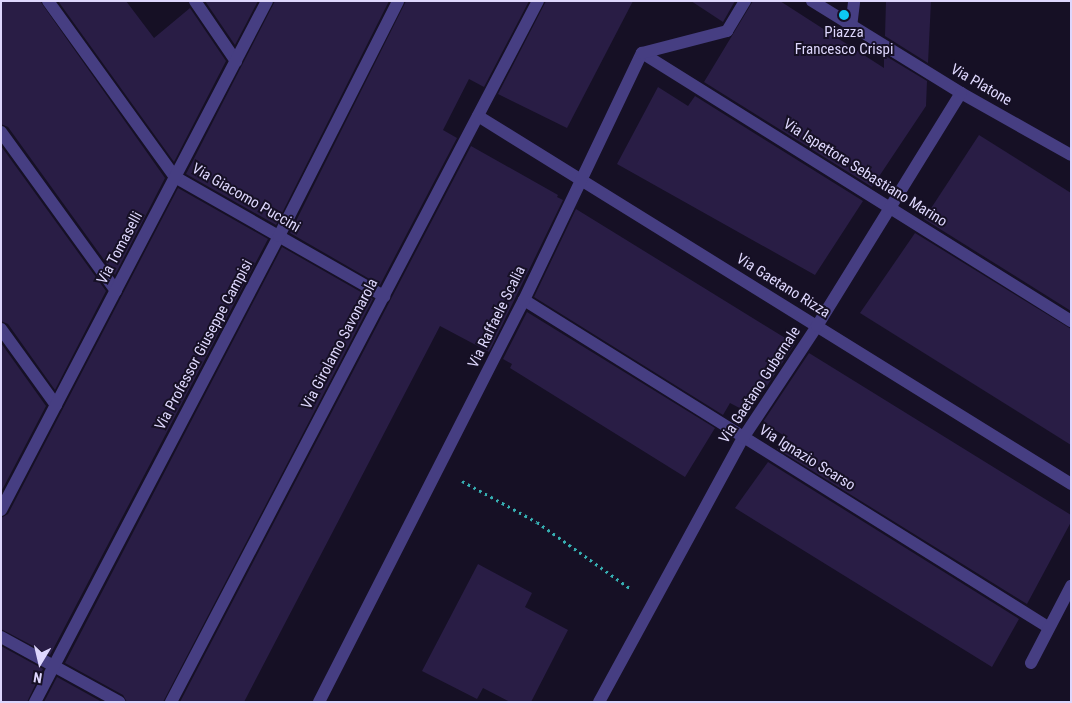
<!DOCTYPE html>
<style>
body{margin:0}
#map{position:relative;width:1072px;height:703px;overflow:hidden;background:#161025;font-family:"Roboto Condensed",sans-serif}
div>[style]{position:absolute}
.building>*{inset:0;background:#291d45}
.path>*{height:3px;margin-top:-1.5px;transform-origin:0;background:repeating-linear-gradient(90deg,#36afb2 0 2.5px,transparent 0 6.5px)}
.minor>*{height:12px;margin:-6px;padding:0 6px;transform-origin:6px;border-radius:6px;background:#463e82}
.dots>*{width:14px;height:14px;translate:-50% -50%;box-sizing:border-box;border:2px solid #161025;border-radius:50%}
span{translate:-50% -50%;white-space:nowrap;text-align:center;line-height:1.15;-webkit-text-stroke:4px #161025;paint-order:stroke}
.poi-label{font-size:15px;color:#ded7fd}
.street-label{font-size:15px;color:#ded7fd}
.frame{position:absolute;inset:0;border:2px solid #ded7fd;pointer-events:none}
.north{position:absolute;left:15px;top:638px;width:50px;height:50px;-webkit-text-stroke:4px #161025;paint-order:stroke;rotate:189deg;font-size:14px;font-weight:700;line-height:20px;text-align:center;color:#ded7fd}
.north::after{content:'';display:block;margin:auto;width:18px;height:22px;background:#ded7fd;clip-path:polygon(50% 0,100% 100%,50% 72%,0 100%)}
</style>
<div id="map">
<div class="building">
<i style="clip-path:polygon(1px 1px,40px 1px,165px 178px,115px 275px,8px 127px,1px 124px)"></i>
<i style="clip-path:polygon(58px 1px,126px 1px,154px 38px,190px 8px,226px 61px,174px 162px)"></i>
<i style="clip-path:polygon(205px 1px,258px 1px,235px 45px)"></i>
<i style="clip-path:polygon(275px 1px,389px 1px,276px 225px,186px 174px)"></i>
<i style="clip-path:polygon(406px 1px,529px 1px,484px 87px,469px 79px,443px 130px,457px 138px,380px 285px,290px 233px)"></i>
<i style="clip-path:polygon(546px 1px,633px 1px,567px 128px,498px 94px)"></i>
<i style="clip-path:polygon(691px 1px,735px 1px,723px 22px)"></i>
<i style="clip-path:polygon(753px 1px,780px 1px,884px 68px,884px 55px,927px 81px,926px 106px,872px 187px,704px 82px)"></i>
<i style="clip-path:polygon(886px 1px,931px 1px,928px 63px,885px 36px)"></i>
<i style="clip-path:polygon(658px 87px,688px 106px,695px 96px,863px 201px,815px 275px,617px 164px)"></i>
<i style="clip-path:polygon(979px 135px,1071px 193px,1071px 311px,924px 219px)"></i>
<i style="clip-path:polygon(1px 146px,106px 291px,55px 390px,8px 324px,1px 321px)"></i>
<i style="clip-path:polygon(471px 146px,558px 195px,557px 197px,563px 200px,489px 352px,440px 326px,244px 702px,180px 702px)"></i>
<i style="clip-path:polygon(178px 188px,268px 239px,50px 655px,1px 629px,1px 518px,8px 514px)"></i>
<i style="clip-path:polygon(576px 209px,795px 344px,749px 413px,730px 403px,723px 415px,534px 297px)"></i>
<i style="clip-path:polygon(915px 233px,1071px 329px,1071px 445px,860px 313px)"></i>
<i style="clip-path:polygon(282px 247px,373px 299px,163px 702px,127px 702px,123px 695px,65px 663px)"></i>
<i style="clip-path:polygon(527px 312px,715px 428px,685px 477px,510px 368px,512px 364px,503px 359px)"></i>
<i style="clip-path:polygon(1px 343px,46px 406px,1px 492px)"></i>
<i style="clip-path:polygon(809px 353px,1071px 515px,1071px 522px,1027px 604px,777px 449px,786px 437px,763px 422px)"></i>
<i style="clip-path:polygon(768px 462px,1019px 619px,992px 667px,735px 508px)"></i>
<i style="clip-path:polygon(478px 564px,532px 593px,525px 607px,568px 630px,531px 702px,510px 702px,483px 688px,477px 699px,422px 671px)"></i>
<i style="clip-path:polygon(1px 646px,43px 669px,27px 702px,1px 702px)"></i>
<i style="clip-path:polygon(57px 677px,102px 702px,44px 702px)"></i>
</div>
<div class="path">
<i style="left:462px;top:481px;width:85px;rotate:28.7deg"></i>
<i style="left:537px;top:522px;width:115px;rotate:35.5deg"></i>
</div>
<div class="minor">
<i style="left:48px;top:1px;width:217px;rotate:54.2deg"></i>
<i style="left:175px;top:177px;width:241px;rotate:29.7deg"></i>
<i style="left:195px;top:1px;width:73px;rotate:55.7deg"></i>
<i style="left:812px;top:1px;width:175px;rotate:31.7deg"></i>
<i style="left:961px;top:93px;width:126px;rotate:29.4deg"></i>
<i style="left:851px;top:27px;width:26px;rotate:-83deg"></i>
<i style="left:642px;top:53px;width:506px;rotate:31.99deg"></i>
<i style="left:478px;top:116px;width:698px;rotate:31.82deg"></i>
<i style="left:1px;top:132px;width:196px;rotate:54.1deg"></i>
<i style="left:524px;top:300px;width:618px;rotate:31.97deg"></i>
<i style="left:1px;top:329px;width:94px;rotate:54.1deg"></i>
<i style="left:1px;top:510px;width:574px;rotate:-62.41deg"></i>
<i style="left:1px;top:637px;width:135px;rotate:28.8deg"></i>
<i style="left:1031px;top:663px;width:87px;rotate:-62.5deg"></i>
<i style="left:35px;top:702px;width:526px;rotate:-62.36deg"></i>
<i style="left:279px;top:236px;width:263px;rotate:-63.1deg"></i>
<i style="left:171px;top:702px;width:791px;rotate:-62.37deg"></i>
<i style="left:319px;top:702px;width:451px;rotate:-63deg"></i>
<i style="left:524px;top:300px;width:274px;rotate:-64.5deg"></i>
<i style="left:642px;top:53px;width:88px;rotate:-14.5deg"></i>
<i style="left:727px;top:31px;width:35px;rotate:-59deg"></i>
<i style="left:599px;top:702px;width:301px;rotate:-61.4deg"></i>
<i style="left:743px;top:438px;width:134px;rotate:-56.5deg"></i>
<i style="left:817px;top:326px;width:274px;rotate:-58.3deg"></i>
</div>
<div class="dots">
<i style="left:844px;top:15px;background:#0dc8f3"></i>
</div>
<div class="poi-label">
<span style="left:844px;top:41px">Piazza<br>Francesco Crispi</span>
</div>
<div class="street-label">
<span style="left:981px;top:85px;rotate:30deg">Via Platone</span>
<span style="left:865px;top:173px;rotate:32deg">Via Ispettore Sebastiano Marino</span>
<span style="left:246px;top:198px;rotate:30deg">Via Giacomo Puccini</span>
<span style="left:120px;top:248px;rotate:-62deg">Via Tomaselli</span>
<span style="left:783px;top:286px;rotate:32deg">Via Gaetano Rizza</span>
<span style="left:497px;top:317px;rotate:-64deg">Via Raffaele Scalia</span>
<span style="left:340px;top:344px;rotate:-62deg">Via Girolamo Savonarola</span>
<span style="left:204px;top:345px;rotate:-62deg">Via Professor Giuseppe Campisi</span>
<span style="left:760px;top:385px;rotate:-57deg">Via Gaetano Gubernale</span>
<span style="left:807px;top:458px;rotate:32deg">Via Ignazio Scarso</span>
</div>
<div class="frame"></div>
<div class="north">N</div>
</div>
